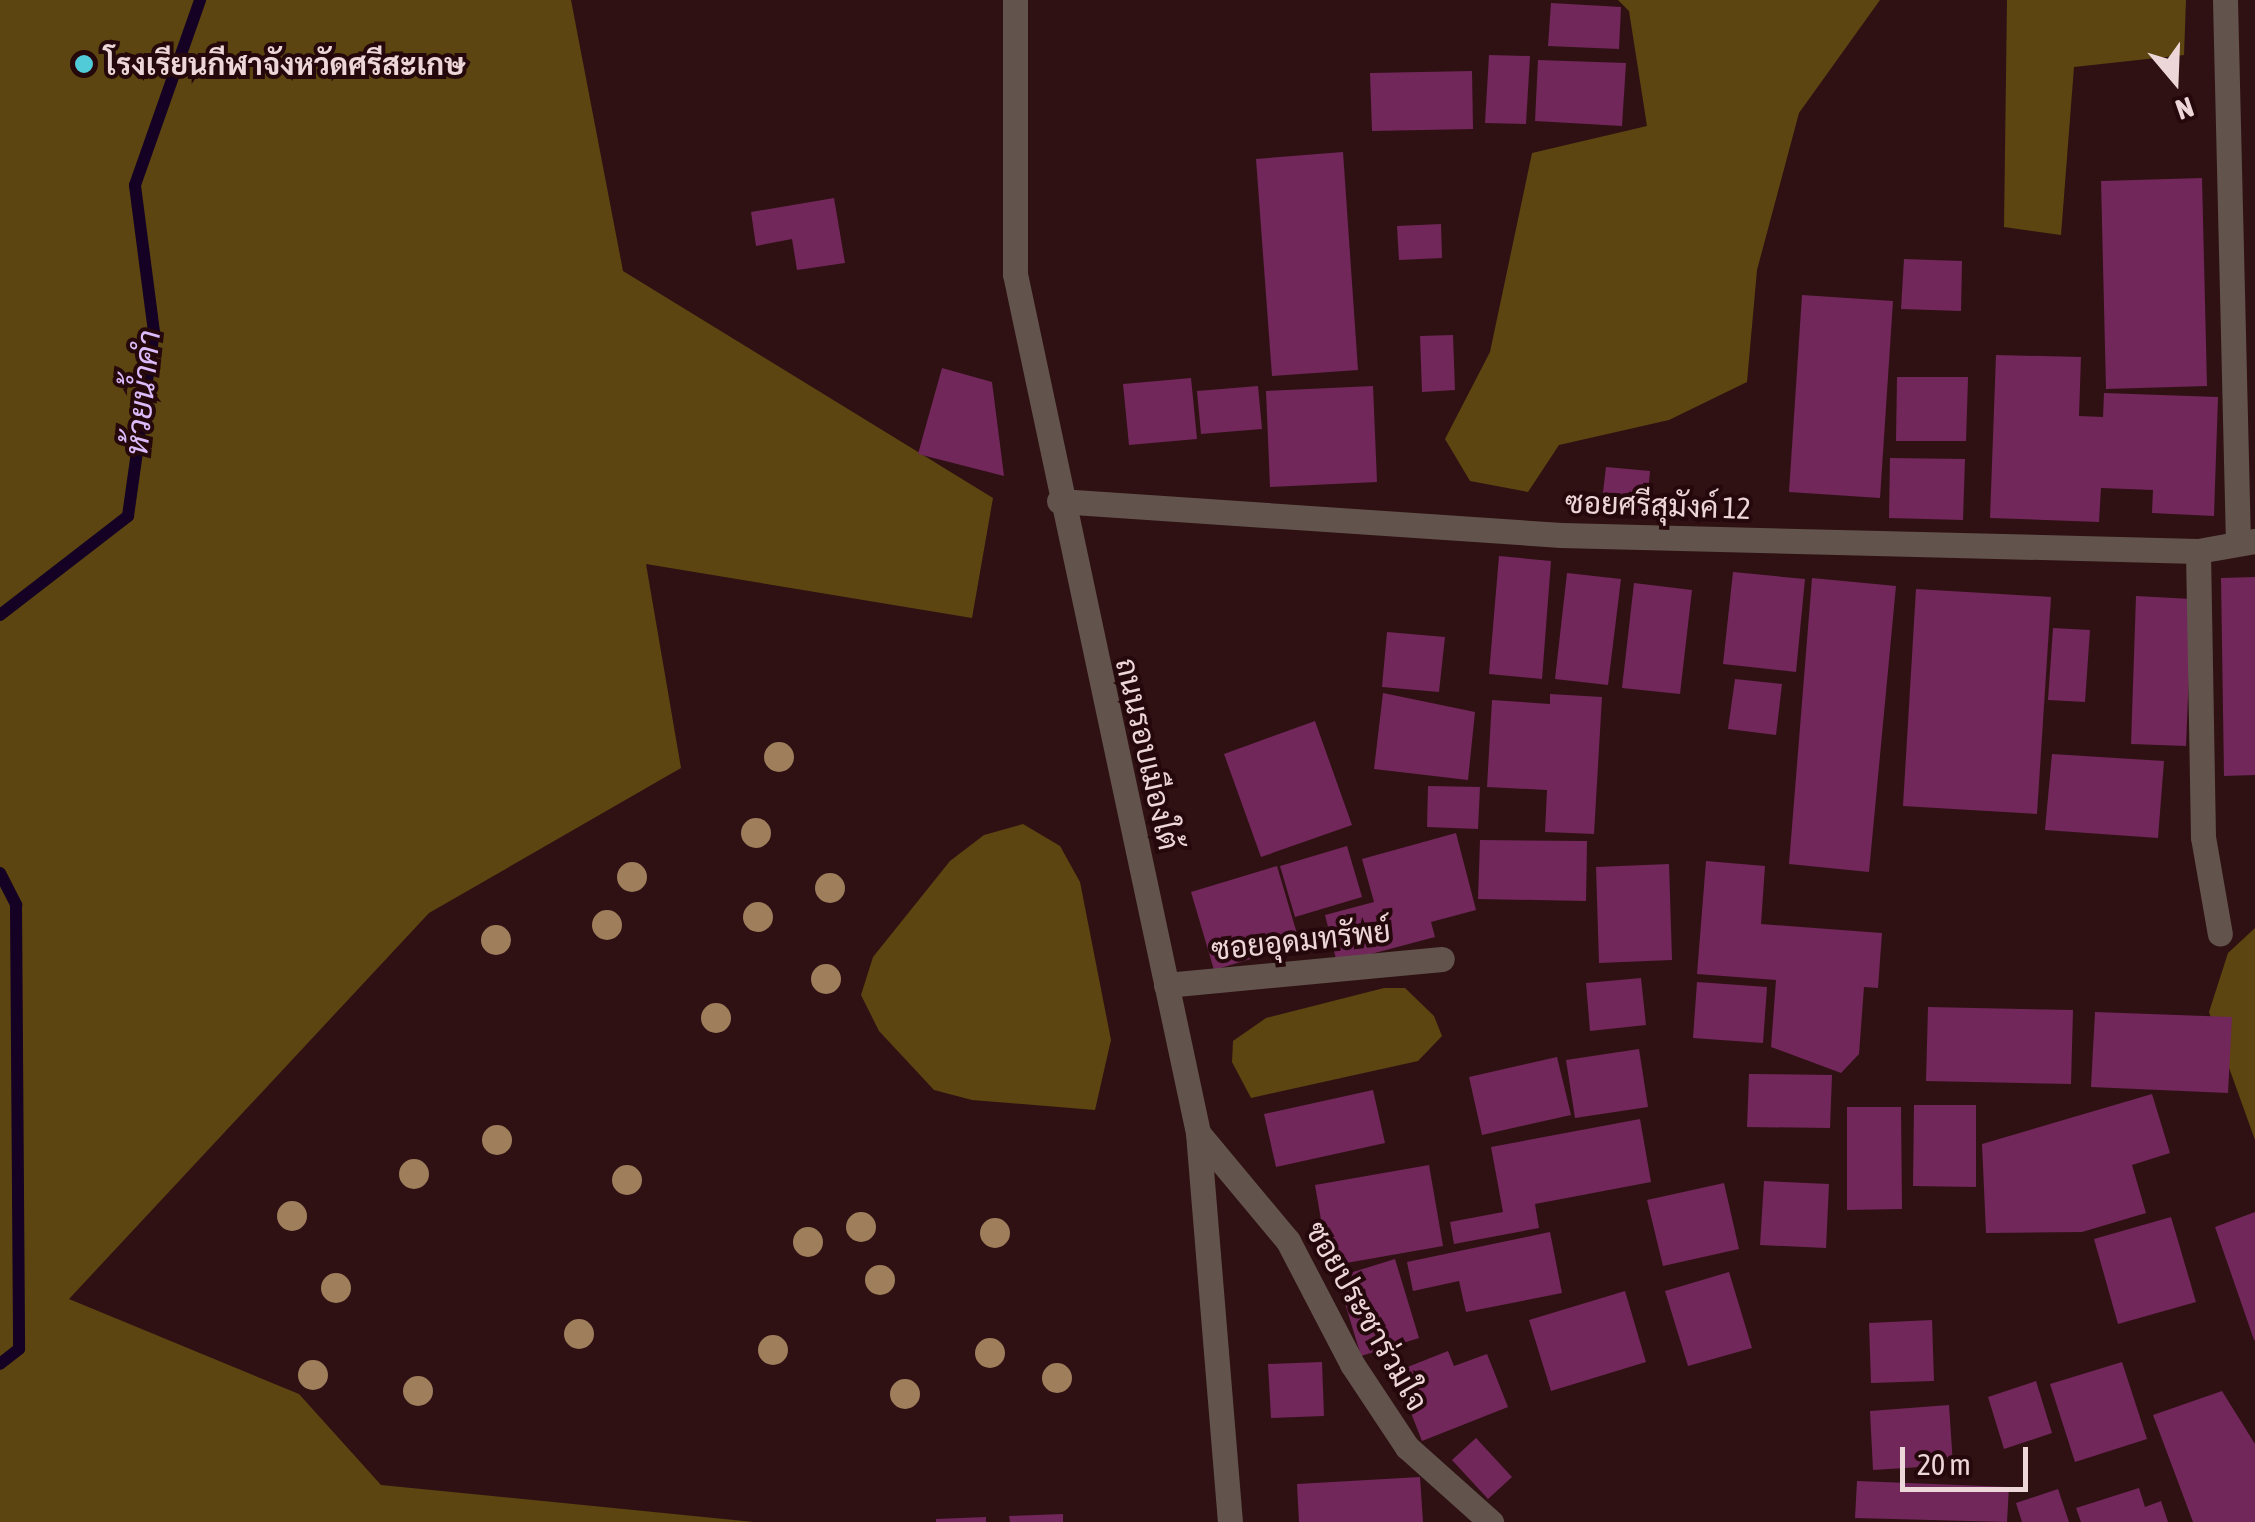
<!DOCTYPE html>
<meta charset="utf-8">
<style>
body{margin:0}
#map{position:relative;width:2255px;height:1522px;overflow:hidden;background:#2f1114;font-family:"Asap Condensed",Sarabun,sans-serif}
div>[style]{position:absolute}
.forest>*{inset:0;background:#5c4511}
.stream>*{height:12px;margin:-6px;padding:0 6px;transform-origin:6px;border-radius:6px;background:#140123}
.building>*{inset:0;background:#71275a}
.minor>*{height:25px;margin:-12.5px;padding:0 12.5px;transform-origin:12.5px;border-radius:12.5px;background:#62544c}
.trees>*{width:30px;height:30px;margin:-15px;border-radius:50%;background:#9e7e5b}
.dots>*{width:28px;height:28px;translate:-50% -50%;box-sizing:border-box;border:5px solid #25080b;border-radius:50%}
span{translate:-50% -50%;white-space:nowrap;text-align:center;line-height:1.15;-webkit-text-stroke:8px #25080b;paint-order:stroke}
.poi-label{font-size:30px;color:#edd6d7;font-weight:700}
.left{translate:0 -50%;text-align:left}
.street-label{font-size:30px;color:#edd6d7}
.water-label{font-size:32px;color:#dbbbf9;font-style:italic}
.north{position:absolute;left:2125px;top:30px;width:100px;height:100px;-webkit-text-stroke:8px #25080b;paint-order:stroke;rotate:161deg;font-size:28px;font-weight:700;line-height:40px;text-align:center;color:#edd6d7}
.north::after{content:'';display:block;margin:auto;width:35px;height:45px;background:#edd6d7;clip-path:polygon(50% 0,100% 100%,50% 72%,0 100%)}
.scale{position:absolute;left:1900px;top:1447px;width:128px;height:45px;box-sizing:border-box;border:5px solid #edd6d7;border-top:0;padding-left:12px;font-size:30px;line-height:35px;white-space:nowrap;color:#edd6d7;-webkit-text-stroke:8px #25080b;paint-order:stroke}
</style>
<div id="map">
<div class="forest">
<i style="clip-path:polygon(0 0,571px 0,623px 271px,993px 498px,972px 618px,646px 564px,681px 768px,429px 913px,69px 1299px,299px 1394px,381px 1485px,754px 1522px,0 1522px)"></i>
<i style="clip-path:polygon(1618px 0,1880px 0,1799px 113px,1757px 270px,1747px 382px,1669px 420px,1559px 445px,1528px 492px,1470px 481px,1445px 439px,1490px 352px,1532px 153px,1647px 126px,1629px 11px)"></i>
<i style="clip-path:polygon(2007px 0,2186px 0,2184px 55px,2074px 67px,2061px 235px,2004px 227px)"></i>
<i style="clip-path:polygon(1023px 824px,1060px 846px,1080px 882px,1111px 1040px,1095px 1110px,972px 1100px,934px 1090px,879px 1031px,861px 995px,873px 957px,950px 861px,984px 835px)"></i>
<i style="clip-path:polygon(2255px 928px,2255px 1140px,2209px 1012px,2228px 953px)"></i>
<i style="clip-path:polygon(1384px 988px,1405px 988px,1434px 1016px,1442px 1036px,1418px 1061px,1251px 1098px,1232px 1062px,1233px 1041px,1266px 1018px)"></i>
</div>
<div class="stream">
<i style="left:0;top:615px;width:162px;rotate:-37.7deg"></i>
<i style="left:128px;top:516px;width:186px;rotate:-82deg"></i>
<i style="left:154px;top:332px;width:148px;rotate:-97.4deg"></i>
<i style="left:135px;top:185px;width:196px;rotate:-70.6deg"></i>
<i style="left:0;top:873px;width:36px;rotate:63deg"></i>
<i style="left:16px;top:905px;width:444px;rotate:89.6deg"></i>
<i style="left:19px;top:1349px;width:24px;rotate:142deg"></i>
</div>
<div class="building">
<i style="clip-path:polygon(1551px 3px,1621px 7px,1619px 49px,1548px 46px)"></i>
<i style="clip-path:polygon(1489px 55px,1530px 56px,1526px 124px,1485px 123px)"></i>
<i style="clip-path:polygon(1538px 60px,1626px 63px,1622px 126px,1535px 121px)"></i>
<i style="clip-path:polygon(1472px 71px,1473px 129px,1372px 131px,1370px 73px)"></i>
<i style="clip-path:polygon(1343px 152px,1358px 370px,1272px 376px,1256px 159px)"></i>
<i style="clip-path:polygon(2202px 178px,2207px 386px,2106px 389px,2101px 181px)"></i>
<i style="clip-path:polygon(834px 198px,845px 263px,797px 270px,792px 239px,756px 246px,751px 212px)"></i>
<i style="clip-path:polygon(1441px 224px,1442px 258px,1399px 260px,1397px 226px)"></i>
<i style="clip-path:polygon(1904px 259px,1962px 261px,1961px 311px,1901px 309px)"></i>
<i style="clip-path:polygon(1802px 295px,1893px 301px,1880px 498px,1789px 492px)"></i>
<i style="clip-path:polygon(1453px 335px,1455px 390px,1422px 392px,1420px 336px)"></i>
<i style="clip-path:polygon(1996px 355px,2081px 357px,2079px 416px,2103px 417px,2104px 393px,2218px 397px,2214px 516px,2152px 513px,2153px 490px,2101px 488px,2099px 522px,1990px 518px)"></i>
<i style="clip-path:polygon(942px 368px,992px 382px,1004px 476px,918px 454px)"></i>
<i style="clip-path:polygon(1897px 377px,1968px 377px,1966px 441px,1896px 441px)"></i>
<i style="clip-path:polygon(1191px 378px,1197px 439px,1129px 445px,1123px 384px)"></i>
<i style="clip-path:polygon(1258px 386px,1262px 429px,1201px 434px,1197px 391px)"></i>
<i style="clip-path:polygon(1373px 386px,1377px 482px,1270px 487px,1266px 391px)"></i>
<i style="clip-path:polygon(1890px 458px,1965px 459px,1963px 520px,1889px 518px)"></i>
<i style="clip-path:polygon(1606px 467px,1650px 471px,1646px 514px,1601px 509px)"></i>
<i style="clip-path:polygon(1499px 556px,1551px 561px,1542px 679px,1489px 674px)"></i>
<i style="clip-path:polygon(1733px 572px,1805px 579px,1796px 672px,1723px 664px)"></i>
<i style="clip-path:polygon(1567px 573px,1621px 579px,1608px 685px,1555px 679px)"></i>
<i style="clip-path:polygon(2255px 577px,2255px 775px,2224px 776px,2221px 578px)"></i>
<i style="clip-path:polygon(1812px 578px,1896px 586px,1869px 872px,1789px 864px)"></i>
<i style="clip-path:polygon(1634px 583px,1692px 590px,1680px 694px,1622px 688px)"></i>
<i style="clip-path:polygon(1916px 589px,2051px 597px,2037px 814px,1903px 806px)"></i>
<i style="clip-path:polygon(2136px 596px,2192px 599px,2186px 746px,2131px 744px)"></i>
<i style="clip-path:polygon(2053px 628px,2090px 630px,2085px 702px,2048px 700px)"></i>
<i style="clip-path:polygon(1387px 632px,1445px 637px,1439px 692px,1382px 687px)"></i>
<i style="clip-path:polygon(1735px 679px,1782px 684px,1776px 735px,1728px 729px)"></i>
<i style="clip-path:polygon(1383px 693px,1475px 712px,1468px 780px,1374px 769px)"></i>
<i style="clip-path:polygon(1550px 694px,1602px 697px,1594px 834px,1545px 832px,1547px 790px,1487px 787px,1492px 700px,1550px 704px)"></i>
<i style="clip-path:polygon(1315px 721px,1352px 825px,1261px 857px,1224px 754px)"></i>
<i style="clip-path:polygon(2052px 754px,2164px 761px,2158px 838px,2045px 830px)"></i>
<i style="clip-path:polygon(1428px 786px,1480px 787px,1478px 829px,1427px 827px)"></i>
<i style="clip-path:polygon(1456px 833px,1476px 910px,1431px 922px,1435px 937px,1337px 963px,1325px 915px,1374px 902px,1362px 859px)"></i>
<i style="clip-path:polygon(1480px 840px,1587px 841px,1586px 901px,1478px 899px)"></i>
<i style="clip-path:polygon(1347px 846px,1362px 897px,1295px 917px,1280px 866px)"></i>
<i style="clip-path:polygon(1706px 861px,1765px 866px,1761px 924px,1882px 933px,1878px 988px,1864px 987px,1859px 1054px,1841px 1073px,1771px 1047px,1776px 980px,1697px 974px)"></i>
<i style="clip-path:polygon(1669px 864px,1672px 960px,1599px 963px,1596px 867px)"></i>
<i style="clip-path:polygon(1277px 866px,1300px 944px,1214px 970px,1191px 892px)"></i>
<i style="clip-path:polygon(1641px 978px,1646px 1025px,1590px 1031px,1586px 983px)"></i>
<i style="clip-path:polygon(1697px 982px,1767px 987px,1763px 1043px,1693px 1038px)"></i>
<i style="clip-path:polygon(1928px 1007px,2073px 1010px,2071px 1084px,1926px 1081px)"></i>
<i style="clip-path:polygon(2095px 1012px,2232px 1017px,2228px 1093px,2091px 1087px)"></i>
<i style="clip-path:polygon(1639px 1049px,1648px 1107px,1575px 1118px,1566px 1060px)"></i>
<i style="clip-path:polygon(1557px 1057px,1571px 1115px,1482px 1135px,1469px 1077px)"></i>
<i style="clip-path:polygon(1749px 1074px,1832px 1075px,1830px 1128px,1747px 1127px)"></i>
<i style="clip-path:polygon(1373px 1090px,1385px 1143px,1276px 1167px,1264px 1114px)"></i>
<i style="clip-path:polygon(2152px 1094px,2170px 1153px,2132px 1165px,2146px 1213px,2082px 1232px,1986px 1233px,1982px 1144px)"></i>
<i style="clip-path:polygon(1914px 1105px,1976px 1105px,1976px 1187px,1913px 1186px)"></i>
<i style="clip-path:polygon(1847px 1107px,1901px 1107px,1902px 1209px,1847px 1210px)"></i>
<i style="clip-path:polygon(1640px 1119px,1651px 1182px,1535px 1204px,1539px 1228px,1454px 1244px,1450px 1222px,1503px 1212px,1491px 1147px)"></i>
<i style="clip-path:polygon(1429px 1165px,1443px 1246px,1329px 1266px,1315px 1185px)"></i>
<i style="clip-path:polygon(1764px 1181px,1829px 1184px,1826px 1248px,1760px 1245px)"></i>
<i style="clip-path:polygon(1724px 1183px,1739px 1249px,1663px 1266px,1647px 1200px)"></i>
<i style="clip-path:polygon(2255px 1212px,2255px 1340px,2254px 1340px,2215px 1227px)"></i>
<i style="clip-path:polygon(2171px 1217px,2196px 1302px,2118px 1324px,2094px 1239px)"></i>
<i style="clip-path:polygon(1550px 1232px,1562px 1293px,1466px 1312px,1459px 1281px,1413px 1291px,1407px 1262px)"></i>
<i style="clip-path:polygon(1395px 1259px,1419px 1338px,1361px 1356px,1337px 1277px)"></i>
<i style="clip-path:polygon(1729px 1272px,1752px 1348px,1688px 1366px,1665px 1291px)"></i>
<i style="clip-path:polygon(1625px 1291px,1646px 1362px,1551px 1391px,1529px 1320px)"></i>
<i style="clip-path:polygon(1932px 1320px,1934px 1381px,1871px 1383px,1869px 1323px)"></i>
<i style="clip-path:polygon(1448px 1351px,1454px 1366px,1487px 1354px,1508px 1407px,1422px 1441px,1395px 1372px)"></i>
<i style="clip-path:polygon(1322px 1362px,1324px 1416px,1271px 1418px,1268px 1364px)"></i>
<i style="clip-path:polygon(2122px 1362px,2147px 1439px,2075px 1462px,2050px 1384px)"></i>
<i style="clip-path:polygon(2036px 1381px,2052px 1433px,2004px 1449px,1988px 1397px)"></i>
<i style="clip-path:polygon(2222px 1391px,2255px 1444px,2255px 1522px,2193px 1522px,2153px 1415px)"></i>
<i style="clip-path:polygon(1949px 1405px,1953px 1465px,1873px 1470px,1870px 1411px)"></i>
<i style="clip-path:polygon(1476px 1438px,1512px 1477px,1488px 1499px,1452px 1460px)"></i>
<i style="clip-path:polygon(1420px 1477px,1423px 1522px,1299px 1522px,1297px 1484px)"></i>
<i style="clip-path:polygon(1857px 1481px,2009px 1487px,2007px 1522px,1855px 1518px)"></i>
<i style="clip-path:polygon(2139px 1488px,2145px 1507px,2161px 1501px,2168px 1522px,2081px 1522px,2076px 1508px)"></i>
<i style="clip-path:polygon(2058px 1489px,2069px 1522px,2022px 1522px,2016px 1503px)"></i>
<i style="clip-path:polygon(1063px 1514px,1063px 1522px,1010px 1522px,1009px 1516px)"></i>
<i style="clip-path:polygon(986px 1517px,986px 1522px,936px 1522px,936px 1519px)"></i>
</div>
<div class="minor">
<i style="left:1015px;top:0;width:274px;rotate:90deg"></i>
<i style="left:1015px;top:274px;width:878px;rotate:77.97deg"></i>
<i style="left:1198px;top:1133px;width:390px;rotate:85.3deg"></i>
<i style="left:2225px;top:0;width:543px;rotate:88.63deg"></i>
<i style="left:1059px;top:501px;width:503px;rotate:3.87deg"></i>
<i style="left:1561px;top:535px;width:637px;rotate:1.44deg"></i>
<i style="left:2198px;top:551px;width:58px;rotate:-10deg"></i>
<i style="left:2198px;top:551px;width:286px;rotate:89deg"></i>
<i style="left:2203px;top:837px;width:98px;rotate:80.1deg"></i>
<i style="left:1166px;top:985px;width:277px;rotate:-5.4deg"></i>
<i style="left:1198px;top:1133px;width:141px;rotate:50.2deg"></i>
<i style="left:1288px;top:1241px;width:139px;rotate:62.5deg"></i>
<i style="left:1352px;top:1364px;width:100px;rotate:56.5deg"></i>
<i style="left:1407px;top:1447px;width:113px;rotate:41.8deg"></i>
</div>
<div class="trees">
<i style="left:779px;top:757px"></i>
<i style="left:756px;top:833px"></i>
<i style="left:632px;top:877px"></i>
<i style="left:830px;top:888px"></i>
<i style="left:758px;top:917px"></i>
<i style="left:607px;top:925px"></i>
<i style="left:496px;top:940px"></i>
<i style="left:826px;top:979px"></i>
<i style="left:716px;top:1018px"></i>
<i style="left:497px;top:1140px"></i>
<i style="left:414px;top:1174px"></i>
<i style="left:627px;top:1180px"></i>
<i style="left:292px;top:1216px"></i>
<i style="left:861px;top:1227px"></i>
<i style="left:995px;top:1233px"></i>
<i style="left:808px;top:1242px"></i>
<i style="left:880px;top:1280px"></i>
<i style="left:336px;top:1288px"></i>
<i style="left:579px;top:1334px"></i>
<i style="left:773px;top:1350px"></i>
<i style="left:990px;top:1353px"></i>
<i style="left:313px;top:1375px"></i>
<i style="left:1057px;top:1378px"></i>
<i style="left:418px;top:1391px"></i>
<i style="left:905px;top:1394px"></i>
</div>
<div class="dots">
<i style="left:84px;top:64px;background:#52cbd9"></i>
</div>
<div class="poi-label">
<span class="left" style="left:104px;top:64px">โรงเรียนกีฬาจังหวัดศรีสะเกษ</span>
</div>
<div class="street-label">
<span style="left:1658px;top:505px;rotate:2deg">ซอยศรีสุมังค์ 12</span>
<span style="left:1148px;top:754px;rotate:77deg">ถนนรอบเมืองใต้</span>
<span style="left:1301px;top:940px;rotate:-6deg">ซอยอุดมทรัพย์</span>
<span style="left:1367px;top:1316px;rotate:60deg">ซอยประชาร่วมใจ</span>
</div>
<div class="water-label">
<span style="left:143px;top:393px;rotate:-84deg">ห้วยน้ำคำ</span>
</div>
<div class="north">N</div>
<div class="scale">20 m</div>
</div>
